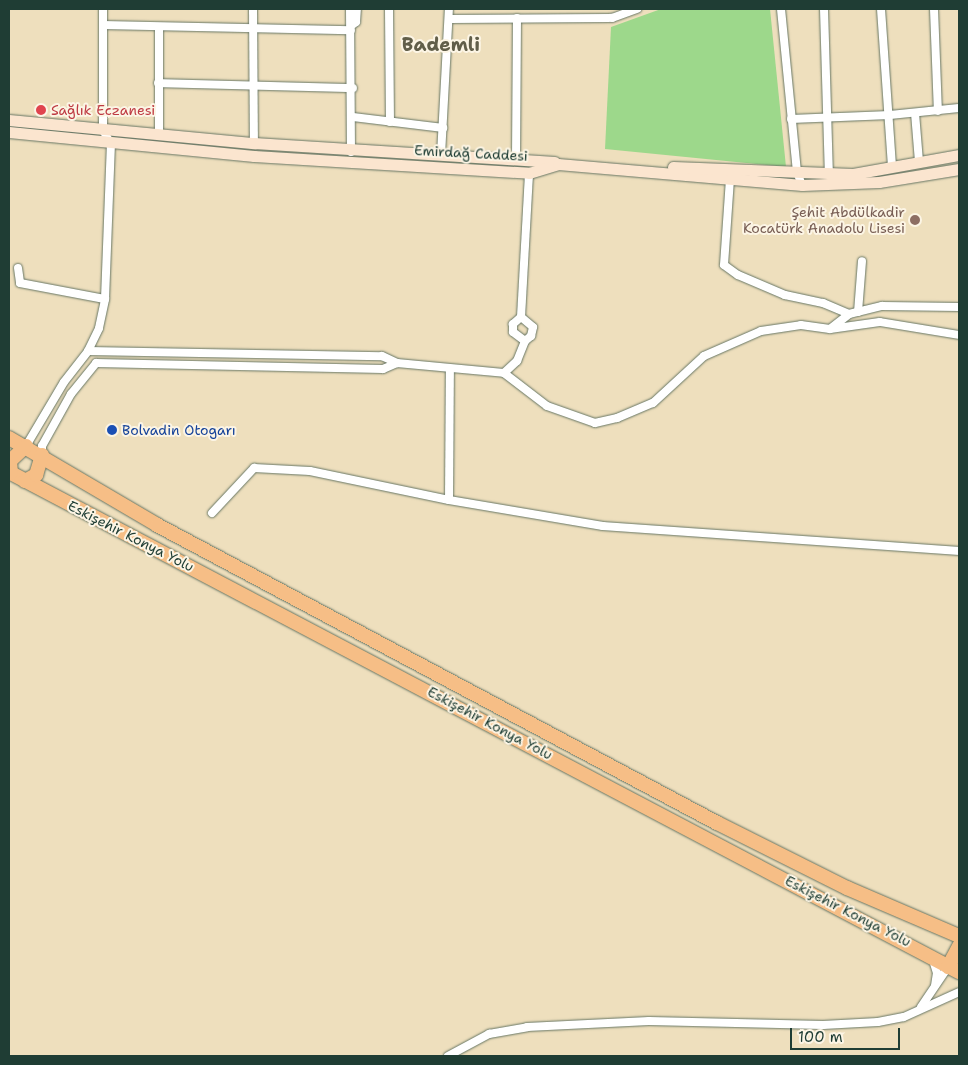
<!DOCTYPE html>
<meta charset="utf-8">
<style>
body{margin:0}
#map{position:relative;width:968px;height:1065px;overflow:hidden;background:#eedfbd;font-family:"Shantell Sans",sans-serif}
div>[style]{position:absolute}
.green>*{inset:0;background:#9dd88b}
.roads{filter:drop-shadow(0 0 1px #677664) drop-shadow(0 0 1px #677664)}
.minor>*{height:8px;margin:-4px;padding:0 4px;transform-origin:4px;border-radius:4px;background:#fff}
.secondary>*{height:11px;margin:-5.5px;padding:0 5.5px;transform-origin:5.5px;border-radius:5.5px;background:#fbe5cf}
.trunk>*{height:14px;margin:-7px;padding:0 7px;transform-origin:7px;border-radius:7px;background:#f6be86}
.dots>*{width:14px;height:14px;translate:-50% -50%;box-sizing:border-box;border:2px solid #fcf5e5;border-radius:50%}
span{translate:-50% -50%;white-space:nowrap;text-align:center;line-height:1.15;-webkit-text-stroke:4px #fcf5e5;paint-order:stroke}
.health-label{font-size:14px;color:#be3a42}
.left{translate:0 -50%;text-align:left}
.street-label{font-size:14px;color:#1f3d34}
.education-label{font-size:14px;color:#785e54}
.right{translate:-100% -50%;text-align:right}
.transit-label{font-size:14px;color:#164399}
.district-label{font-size:19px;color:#615e49;font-weight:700}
.frame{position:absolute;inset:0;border:10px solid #1f3d34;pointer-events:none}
.scale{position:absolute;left:790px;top:1028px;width:110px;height:22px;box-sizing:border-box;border:2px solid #1f3d34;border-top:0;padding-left:6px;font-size:15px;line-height:18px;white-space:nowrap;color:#1f3d34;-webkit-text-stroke:4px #fcf5e5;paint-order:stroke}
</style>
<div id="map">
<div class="green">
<i style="clip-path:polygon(661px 9px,770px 9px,786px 167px,605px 149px,611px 27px)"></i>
</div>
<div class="roads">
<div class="minor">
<i style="left:253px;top:9px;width:134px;rotate:89.6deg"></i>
<i style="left:350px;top:9px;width:143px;rotate:89.6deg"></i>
<i style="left:389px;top:9px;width:113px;rotate:89.5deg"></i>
<i style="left:781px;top:9px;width:164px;rotate:84.4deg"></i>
<i style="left:797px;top:172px;width:14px;rotate:69deg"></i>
<i style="left:824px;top:9px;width:164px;rotate:88.3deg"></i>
<i style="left:881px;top:9px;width:158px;rotate:86deg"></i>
<i style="left:934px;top:9px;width:102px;rotate:87.8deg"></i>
<i style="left:449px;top:19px;width:163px;rotate:-0.4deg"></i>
<i style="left:612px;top:18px;width:27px;rotate:-20deg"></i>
<i style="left:103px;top:25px;width:248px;rotate:1.2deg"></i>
<i style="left:352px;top:25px;width:5px;rotate:-37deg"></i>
<i style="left:356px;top:22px;width:13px;rotate:-86deg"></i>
<i style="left:159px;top:28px;width:107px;rotate:90deg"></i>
<i style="left:158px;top:83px;width:195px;rotate:1.5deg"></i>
<i style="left:915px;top:113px;width:49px;rotate:85.3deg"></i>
<i style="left:353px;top:117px;width:91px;rotate:7deg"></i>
<i style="left:791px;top:119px;width:99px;rotate:-2.3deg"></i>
<i style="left:890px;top:115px;width:69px;rotate:-5.8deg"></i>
<i style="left:441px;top:155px;width:146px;rotate:-86.9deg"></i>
<i style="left:516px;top:160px;width:142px;rotate:-89.6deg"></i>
<i style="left:730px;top:179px;width:86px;rotate:94deg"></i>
<i style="left:724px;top:265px;width:17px;rotate:36deg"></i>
<i style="left:738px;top:275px;width:51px;rotate:23.1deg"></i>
<i style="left:785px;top:295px;width:39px;rotate:12deg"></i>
<i style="left:823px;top:303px;width:28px;rotate:23deg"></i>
<i style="left:18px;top:268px;width:15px;rotate:82deg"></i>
<i style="left:20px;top:283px;width:86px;rotate:10.7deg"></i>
<i style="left:858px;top:312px;width:51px;rotate:-85.5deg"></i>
<i style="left:521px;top:317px;width:11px;rotate:139deg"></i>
<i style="left:513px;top:324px;width:8px;rotate:90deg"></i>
<i style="left:513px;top:332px;width:15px;rotate:37deg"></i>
<i style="left:830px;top:329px;width:50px;rotate:-8deg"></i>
<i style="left:880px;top:322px;width:80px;rotate:9.3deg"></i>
<i style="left:88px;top:351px;width:294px;rotate:1deg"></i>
<i style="left:382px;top:356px;width:17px;rotate:25deg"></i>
<i style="left:397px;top:363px;width:107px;rotate:5.3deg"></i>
<i style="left:504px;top:373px;width:54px;rotate:37.5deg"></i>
<i style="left:547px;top:406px;width:51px;rotate:19.5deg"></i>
<i style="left:595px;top:423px;width:23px;rotate:-13deg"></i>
<i style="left:617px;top:418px;width:39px;rotate:-23deg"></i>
<i style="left:653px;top:403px;width:69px;rotate:-42.7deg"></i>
<i style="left:704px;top:356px;width:62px;rotate:-23.7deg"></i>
<i style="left:761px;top:331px;width:40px;rotate:-8.5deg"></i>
<i style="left:801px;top:325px;width:29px;rotate:8deg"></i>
<i style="left:830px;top:329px;width:24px;rotate:-38deg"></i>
<i style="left:849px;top:314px;width:34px;rotate:-14deg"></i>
<i style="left:882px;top:306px;width:77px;rotate:0.7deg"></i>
<i style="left:96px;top:363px;width:287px;rotate:1.2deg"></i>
<i style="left:383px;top:369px;width:15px;rotate:-23deg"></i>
<i style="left:504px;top:373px;width:18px;rotate:-43deg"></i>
<i style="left:517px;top:361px;width:22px;rotate:-68deg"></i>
<i style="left:525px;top:341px;width:8px;rotate:-40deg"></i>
<i style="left:531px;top:336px;width:9px;rotate:-77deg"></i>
<i style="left:533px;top:327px;width:16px;rotate:-140deg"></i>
<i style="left:521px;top:317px;width:144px;rotate:-86.8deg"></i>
<i style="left:26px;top:446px;width:74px;rotate:-59.3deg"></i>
<i style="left:64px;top:382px;width:39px;rotate:-52deg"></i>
<i style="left:88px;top:351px;width:25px;rotate:-64deg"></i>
<i style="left:99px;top:328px;width:30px;rotate:-78deg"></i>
<i style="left:105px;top:299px;width:155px;rotate:-87.8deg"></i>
<i style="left:111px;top:144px;width:16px;rotate:-120deg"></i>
<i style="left:103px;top:130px;width:121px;rotate:-90deg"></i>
<i style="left:42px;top:455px;width:9px;rotate:-90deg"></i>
<i style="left:42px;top:446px;width:60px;rotate:-60.9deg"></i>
<i style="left:71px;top:394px;width:40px;rotate:-51deg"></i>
<i style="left:449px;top:500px;width:130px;rotate:-89.6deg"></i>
<i style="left:212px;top:513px;width:62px;rotate:-47deg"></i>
<i style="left:254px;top:468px;width:56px;rotate:3.1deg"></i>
<i style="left:310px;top:471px;width:142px;rotate:11.8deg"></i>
<i style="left:449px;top:500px;width:156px;rotate:9.6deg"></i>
<i style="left:603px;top:526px;width:357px;rotate:4deg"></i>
<i style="left:933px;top:960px;width:14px;rotate:73deg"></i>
<i style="left:937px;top:973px;width:12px;rotate:99deg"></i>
<i style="left:921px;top:1007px;width:48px;rotate:-56deg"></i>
<i style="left:448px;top:1056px;width:47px;rotate:-28.2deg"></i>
<i style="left:489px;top:1034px;width:39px;rotate:-10deg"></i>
<i style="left:527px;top:1027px;width:122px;rotate:-2.8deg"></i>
<i style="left:649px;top:1021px;width:174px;rotate:1.3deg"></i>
<i style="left:823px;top:1025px;width:55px;rotate:-3.1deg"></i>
<i style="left:878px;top:1022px;width:26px;rotate:-11deg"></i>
<i style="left:904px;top:1017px;width:60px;rotate:-24.4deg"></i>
</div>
<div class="secondary">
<i style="left:9px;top:120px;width:246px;rotate:5.4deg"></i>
<i style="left:254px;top:143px;width:301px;rotate:3.6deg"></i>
<i style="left:9px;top:132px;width:246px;rotate:5.6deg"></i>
<i style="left:254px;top:156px;width:276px;rotate:3.5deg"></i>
<i style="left:529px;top:173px;width:30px;rotate:-17deg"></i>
<i style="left:558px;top:164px;width:245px;rotate:4.9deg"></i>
<i style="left:802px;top:185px;width:77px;rotate:-2.2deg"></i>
<i style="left:879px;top:182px;width:81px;rotate:-9.2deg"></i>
<i style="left:673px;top:167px;width:180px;rotate:2.2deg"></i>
<i style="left:853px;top:174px;width:108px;rotate:-10.2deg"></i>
</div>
<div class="trunk">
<i style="left:9px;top:438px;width:172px;rotate:30.4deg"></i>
<i style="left:157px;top:525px;width:634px;rotate:28.02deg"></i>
<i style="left:717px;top:823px;width:145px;rotate:26.6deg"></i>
<i style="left:847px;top:888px;width:122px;rotate:23.2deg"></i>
<i style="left:9px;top:472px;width:1074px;rotate:27.76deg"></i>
<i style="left:11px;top:473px;width:12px;rotate:-95deg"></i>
<i style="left:10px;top:461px;width:22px;rotate:-43deg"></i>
<i style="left:25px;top:481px;width:13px;rotate:-29deg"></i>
<i style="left:36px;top:475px;width:21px;rotate:-73deg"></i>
<i style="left:948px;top:967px;width:24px;rotate:-62deg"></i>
</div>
</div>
<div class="dots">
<i style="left:41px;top:110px;background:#e0444e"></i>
<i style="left:915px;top:220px;background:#8d6e63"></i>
<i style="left:112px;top:430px;background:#1a4fb4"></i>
</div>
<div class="health-label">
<span class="left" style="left:51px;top:110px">Sağlık Eczanesi</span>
</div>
<div class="street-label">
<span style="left:471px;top:153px;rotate:3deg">Emirdağ Caddesi</span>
<span style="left:131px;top:536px;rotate:27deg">Eskişehir Konya Yolu</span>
<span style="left:490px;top:723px;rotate:28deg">Eskişehir Konya Yolu</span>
<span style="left:848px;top:911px;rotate:27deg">Eskişehir Konya Yolu</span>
</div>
<div class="education-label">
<span class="right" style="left:905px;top:220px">Şehit Abdülkadir<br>Kocatürk Anadolu Lisesi</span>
</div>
<div class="transit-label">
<span class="left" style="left:122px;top:430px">Bolvadin Otogarı</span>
</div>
<div class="district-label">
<span style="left:441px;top:45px">Bademli</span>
</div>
<div class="frame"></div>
<div class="scale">100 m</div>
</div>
